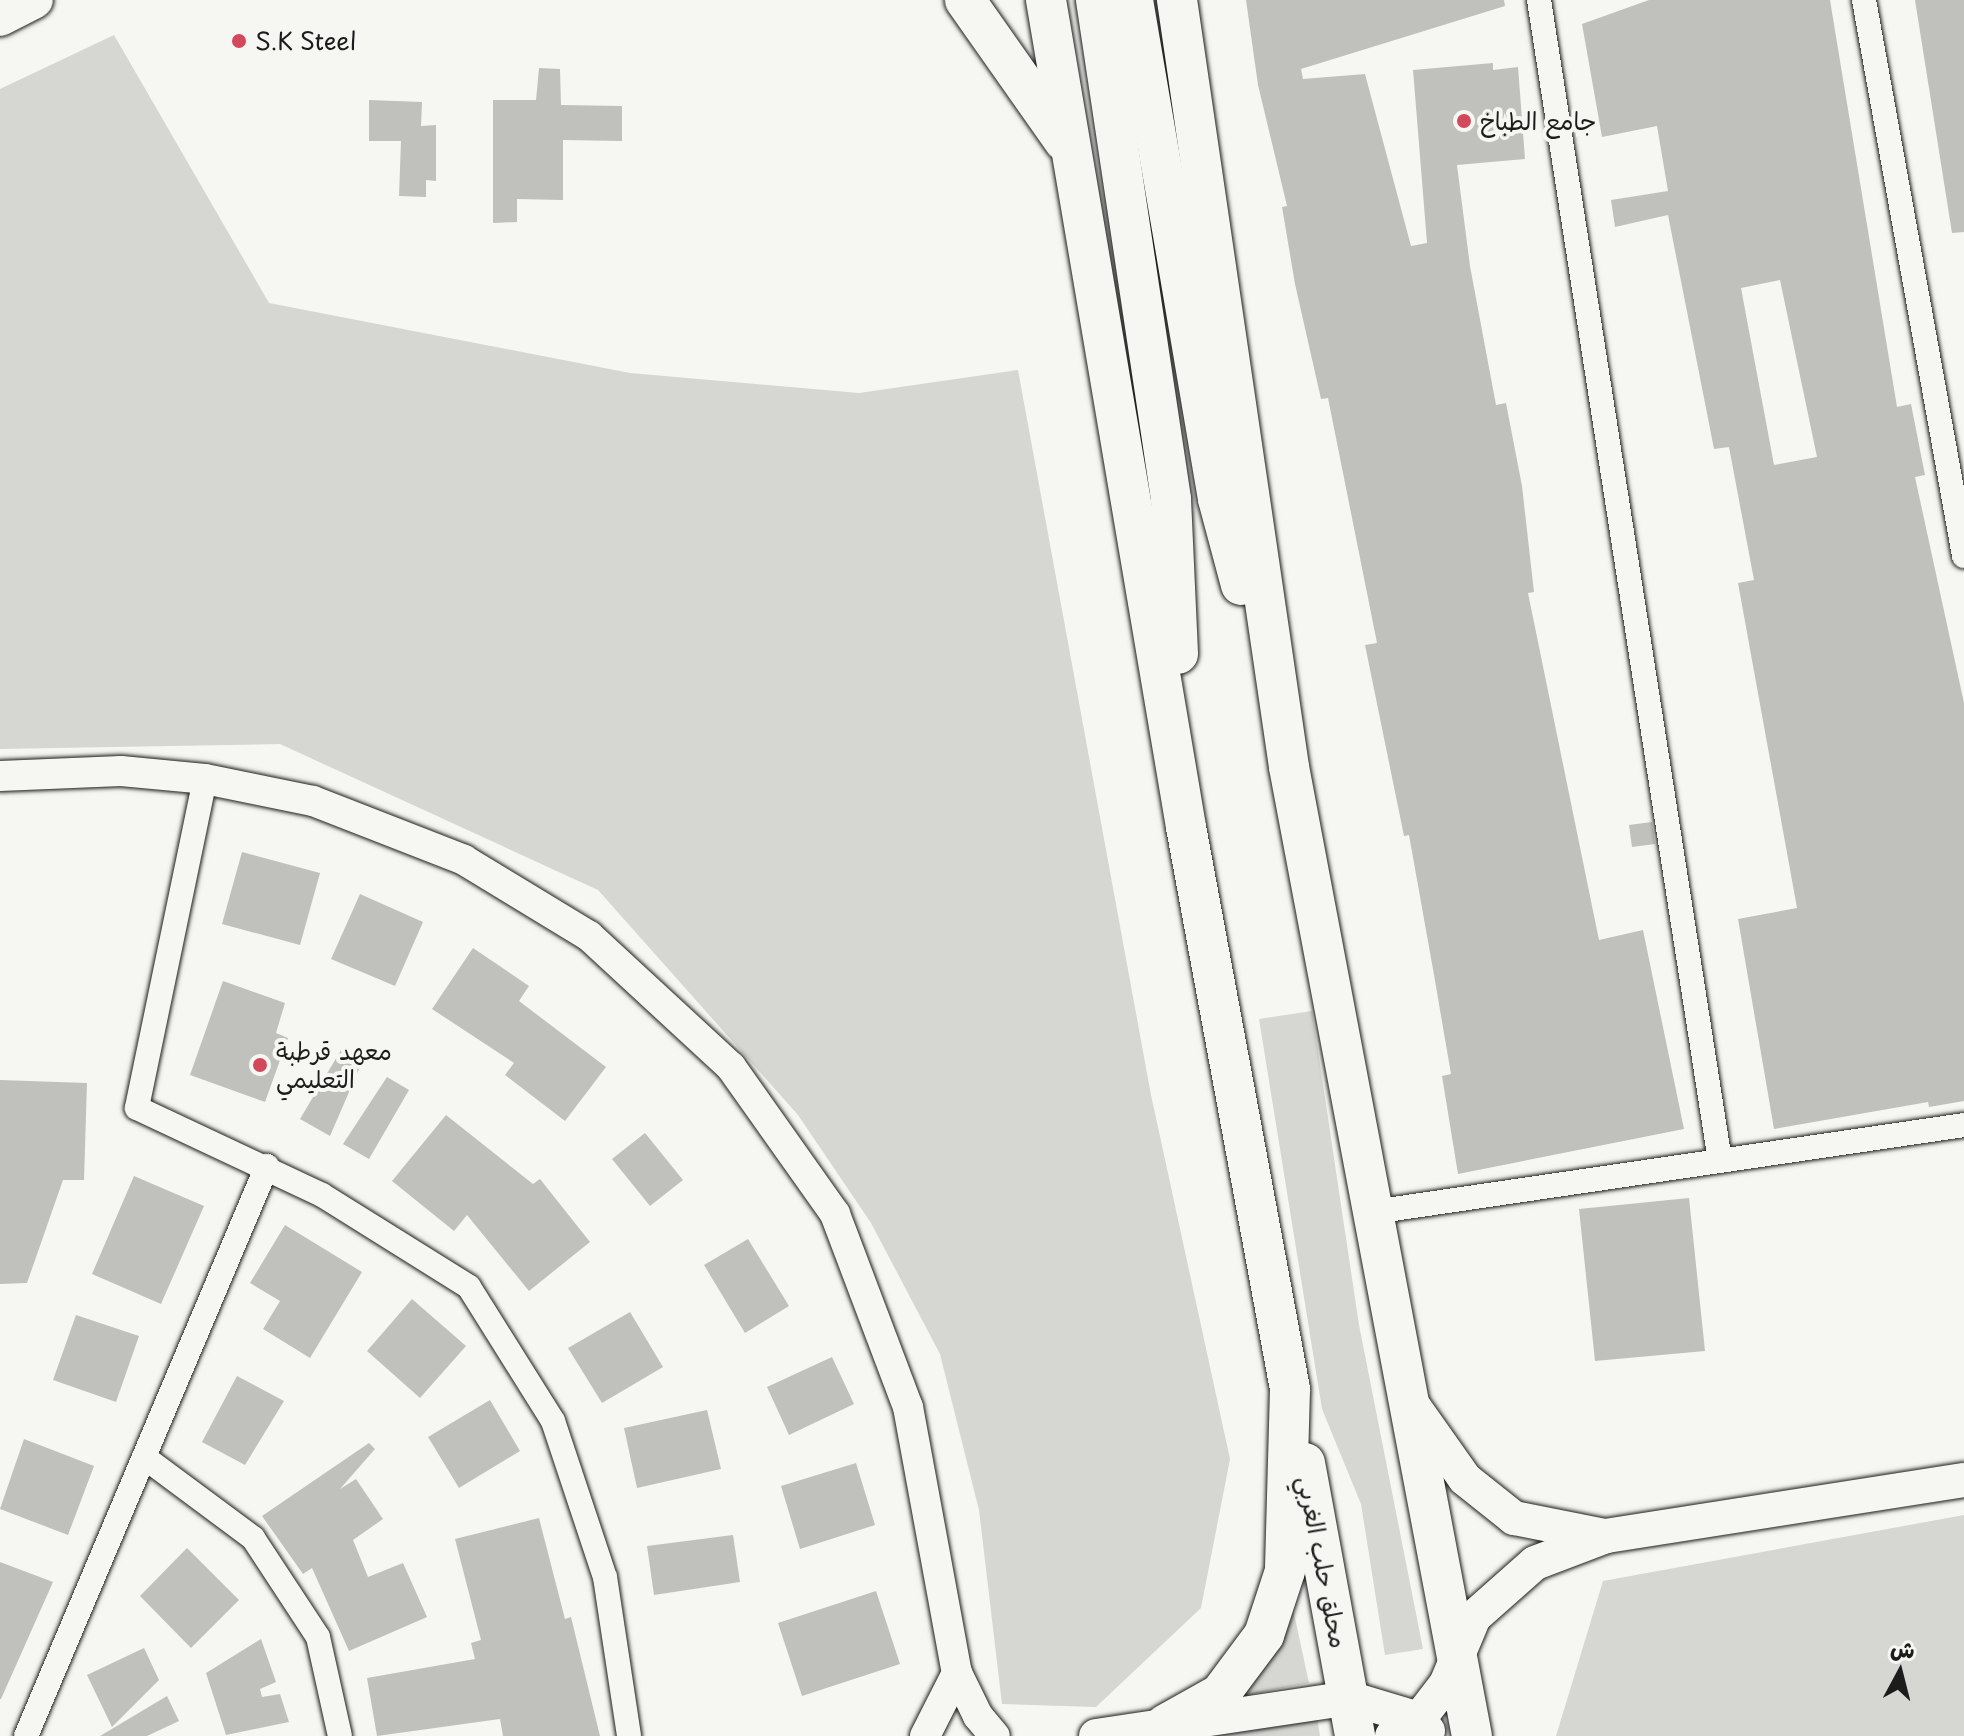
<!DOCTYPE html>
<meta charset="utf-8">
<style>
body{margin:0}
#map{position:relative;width:1964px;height:1736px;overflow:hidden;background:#f6f6f2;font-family:"Playpen Sans","Playpen Sans Arabic",sans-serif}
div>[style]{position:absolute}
.green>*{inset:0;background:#d6d6d2}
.building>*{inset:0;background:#c0c0bd}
.roads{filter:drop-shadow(0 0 2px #1c1c1c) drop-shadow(0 0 2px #1c1c1c)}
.minor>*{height:24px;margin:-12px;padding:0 12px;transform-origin:12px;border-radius:12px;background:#f6f6f2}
.tertiary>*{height:30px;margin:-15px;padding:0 15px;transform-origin:15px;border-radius:15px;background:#f6f6f2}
.secondary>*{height:34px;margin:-17px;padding:0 17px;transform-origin:17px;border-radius:17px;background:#f6f6f2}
.primary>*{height:38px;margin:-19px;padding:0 19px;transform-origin:19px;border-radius:19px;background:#f6f6f2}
.trunk>*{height:40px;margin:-20px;padding:0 20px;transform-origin:20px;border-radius:20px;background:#f6f6f2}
.dots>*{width:22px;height:22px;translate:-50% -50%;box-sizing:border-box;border:4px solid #f6f6f2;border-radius:50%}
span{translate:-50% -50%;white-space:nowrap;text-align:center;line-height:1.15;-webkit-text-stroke:8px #f6f6f2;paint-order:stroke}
.poi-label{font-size:24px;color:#1c1c1c}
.left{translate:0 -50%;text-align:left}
.street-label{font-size:24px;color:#1c1c1c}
.north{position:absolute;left:1860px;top:1632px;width:80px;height:80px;-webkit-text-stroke:6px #f6f6f2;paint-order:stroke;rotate:7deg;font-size:22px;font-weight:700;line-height:32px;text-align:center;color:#1c1c1c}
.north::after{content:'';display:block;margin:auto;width:28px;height:36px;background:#1c1c1c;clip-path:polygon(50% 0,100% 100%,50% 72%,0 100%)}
</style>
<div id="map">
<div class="green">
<i style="clip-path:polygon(114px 35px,269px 303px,630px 373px,859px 393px,1018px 370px,1151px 1095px,1230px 1459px,1201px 1608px,1096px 1707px,1002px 1704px,979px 1510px,940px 1354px,871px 1223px,798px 1115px,598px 890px,280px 744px,0 749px,0 89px)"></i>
<i style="clip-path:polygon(1312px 1011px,1359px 1325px,1423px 1649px,1385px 1655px,1361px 1504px,1322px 1409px,1259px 1019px)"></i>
<i style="clip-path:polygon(1964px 1515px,1964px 1736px,1556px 1736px,1603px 1581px)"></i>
<i style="clip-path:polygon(1292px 1604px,1309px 1683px,1237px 1697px)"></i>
<i style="clip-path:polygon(1317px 1717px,1320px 1736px,1194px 1736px)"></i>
</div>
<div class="building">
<i style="clip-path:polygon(1246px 0,1504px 0,1505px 6px,1301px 69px,1303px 79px,1365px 74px,1411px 246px,1427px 243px,1413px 70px,1493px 63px,1493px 70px,1518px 67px,1525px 159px,1457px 165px,1470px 266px,1496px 405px,1506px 403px,1522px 486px,1534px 592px,1528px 593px,1599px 940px,1643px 930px,1684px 1129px,1458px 1174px,1442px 1076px,1451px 1074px,1434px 975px,1409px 835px,1404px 836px,1365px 645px,1377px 643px,1328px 398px,1321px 399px,1295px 284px,1282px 207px,1287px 206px,1258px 85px)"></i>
<i style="clip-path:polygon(evenodd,1649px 0,1830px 0,1897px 407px,1911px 404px,1925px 475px,1915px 477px,1964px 703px,1964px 1101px,1929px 1107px,1928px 1102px,1774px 1129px,1738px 919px,1797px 908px,1738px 583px,1754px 580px,1729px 447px,1714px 449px,1668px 215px,1615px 227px,1611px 200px,1668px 191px,1657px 126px,1602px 137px,1582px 24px,1649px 0,1780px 280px,1817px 457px,1774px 465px,1741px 288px,1780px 280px)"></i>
<i style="clip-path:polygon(1915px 0,1964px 0,1964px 232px,1952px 233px)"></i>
<i style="clip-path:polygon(539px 68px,560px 69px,561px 105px,622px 106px,622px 141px,563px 140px,563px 200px,517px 199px,517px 222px,493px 223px,493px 100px,536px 100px)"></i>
<i style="clip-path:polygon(369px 100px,422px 102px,421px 126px,436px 125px,436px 181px,426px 180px,426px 197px,399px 196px,401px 141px,369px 141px)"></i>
<i style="clip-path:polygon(1652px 822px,1655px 844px,1632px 847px,1629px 825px)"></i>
<i style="clip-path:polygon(242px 852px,320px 873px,300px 945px,222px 924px)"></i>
<i style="clip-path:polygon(360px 894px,423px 922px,395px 986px,331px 959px)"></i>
<i style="clip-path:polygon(473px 948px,529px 986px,519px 1001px,606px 1067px,565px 1121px,505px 1075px,514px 1063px,432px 1009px)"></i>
<i style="clip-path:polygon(223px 981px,285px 1003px,276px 1033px,288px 1038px,265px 1102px,190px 1075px)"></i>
<i style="clip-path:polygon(341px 1050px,362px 1062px,330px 1136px,300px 1119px)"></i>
<i style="clip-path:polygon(387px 1077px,409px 1090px,369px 1159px,343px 1144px)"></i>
<i style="clip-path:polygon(0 1080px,87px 1083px,84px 1180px,63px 1180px,27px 1283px,0 1284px)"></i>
<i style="clip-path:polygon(446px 1115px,533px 1184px,540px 1179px,590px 1242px,529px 1291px,467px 1215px,454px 1231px,392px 1181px)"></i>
<i style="clip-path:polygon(645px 1133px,683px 1180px,650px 1206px,612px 1159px)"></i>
<i style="clip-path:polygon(134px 1176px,204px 1206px,161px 1304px,92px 1274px)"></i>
<i style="clip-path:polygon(1689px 1198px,1705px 1351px,1595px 1361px,1579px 1209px)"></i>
<i style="clip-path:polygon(285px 1225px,362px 1272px,310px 1358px,263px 1329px,280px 1301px,250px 1283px)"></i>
<i style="clip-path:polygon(748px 1239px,789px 1306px,745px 1333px,704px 1265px)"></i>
<i style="clip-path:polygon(412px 1299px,466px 1346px,420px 1398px,367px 1351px)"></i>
<i style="clip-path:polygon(630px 1312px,663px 1367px,602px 1403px,568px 1348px)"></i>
<i style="clip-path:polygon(76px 1315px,139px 1336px,116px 1402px,53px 1380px)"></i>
<i style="clip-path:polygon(832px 1357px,854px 1404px,789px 1435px,767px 1387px)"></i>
<i style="clip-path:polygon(237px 1376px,284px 1401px,245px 1465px,202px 1442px)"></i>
<i style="clip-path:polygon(490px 1400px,520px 1451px,459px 1488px,428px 1437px)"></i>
<i style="clip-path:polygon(707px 1410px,721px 1469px,637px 1488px,624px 1428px)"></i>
<i style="clip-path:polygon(24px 1439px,94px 1466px,68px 1535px,0 1509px)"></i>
<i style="clip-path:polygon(369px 1443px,375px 1449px,340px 1489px,356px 1479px,383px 1519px,353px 1540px,368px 1577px,403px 1563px,427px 1617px,349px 1651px,312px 1568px,303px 1574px,262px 1516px)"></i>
<i style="clip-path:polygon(856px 1463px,875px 1525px,800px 1549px,781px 1486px)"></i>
<i style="clip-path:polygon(539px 1518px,565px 1619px,571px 1617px,600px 1736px,503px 1736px,500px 1719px,377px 1736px,367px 1678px,475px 1659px,471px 1643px,481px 1640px,455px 1539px)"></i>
<i style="clip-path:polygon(733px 1535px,740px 1582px,654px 1595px,647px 1546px)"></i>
<i style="clip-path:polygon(187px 1548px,239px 1600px,191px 1648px,140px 1596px)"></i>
<i style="clip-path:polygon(0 1562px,53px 1582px,1px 1699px,0 1699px)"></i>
<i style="clip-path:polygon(876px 1591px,900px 1664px,802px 1696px,778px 1623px)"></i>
<i style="clip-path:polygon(261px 1639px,276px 1682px,260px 1689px,262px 1697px,280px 1694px,289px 1722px,226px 1735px,206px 1673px)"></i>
<i style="clip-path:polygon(144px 1648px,159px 1680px,112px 1727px,87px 1675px)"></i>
<i style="clip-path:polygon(167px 1696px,179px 1721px,147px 1736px,100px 1736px)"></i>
</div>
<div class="roads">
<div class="minor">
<i style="left:1539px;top:0;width:1175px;rotate:81.14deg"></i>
<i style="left:1864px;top:0;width:565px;rotate:79.8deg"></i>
<i style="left:205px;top:779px;width:336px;rotate:101.7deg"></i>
<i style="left:137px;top:1108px;width:204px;rotate:25.2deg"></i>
<i style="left:322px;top:1195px;width:173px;rotate:32deg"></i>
<i style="left:469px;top:1287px;width:158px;rotate:57.9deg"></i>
<i style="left:553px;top:1421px;width:164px;rotate:71.6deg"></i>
<i style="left:605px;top:1577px;width:161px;rotate:81.4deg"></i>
<i style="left:1373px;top:1212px;width:597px;rotate:-8.37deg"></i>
<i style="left:144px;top:1457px;width:136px;rotate:36.6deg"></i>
<i style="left:253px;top:1538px;width:118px;rotate:56.7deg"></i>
<i style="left:318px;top:1637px;width:101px;rotate:77.5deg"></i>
<i style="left:26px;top:1736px;width:619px;rotate:-67.08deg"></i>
</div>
<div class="tertiary">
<i style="left:0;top:776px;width:121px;rotate:-2.4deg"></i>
<i style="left:121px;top:771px;width:84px;rotate:5.4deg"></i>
<i style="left:205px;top:779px;width:110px;rotate:11.5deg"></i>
<i style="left:313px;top:801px;width:162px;rotate:21.3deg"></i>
<i style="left:464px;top:860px;width:146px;rotate:31.3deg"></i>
<i style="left:589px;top:936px;width:193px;rotate:42.7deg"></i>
<i style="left:731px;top:1067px;width:180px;rotate:54.7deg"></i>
<i style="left:835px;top:1214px;width:206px;rotate:69.3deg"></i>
<i style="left:908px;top:1407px;width:270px;rotate:79.6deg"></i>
<i style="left:957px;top:1673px;width:48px;rotate:64deg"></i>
<i style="left:978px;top:1716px;width:26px;rotate:50deg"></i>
<i style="left:925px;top:1736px;width:71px;rotate:-63.1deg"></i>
</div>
<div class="secondary">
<i style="left:1410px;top:1401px;width:95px;rotate:54.8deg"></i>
<i style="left:1465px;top:1479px;width:63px;rotate:38.5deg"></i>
<i style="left:1514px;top:1518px;width:93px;rotate:11.2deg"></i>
<i style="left:1096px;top:1736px;width:256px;rotate:-8.5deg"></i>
<i style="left:1349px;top:1698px;width:73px;rotate:16.7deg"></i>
<i style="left:1419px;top:1719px;width:15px;rotate:53deg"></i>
<i style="left:1392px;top:1736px;width:32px;rotate:-32deg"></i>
<i style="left:1419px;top:1719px;width:44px;rotate:-52.4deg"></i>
<i style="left:1446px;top:1684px;width:73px;rotate:-67.3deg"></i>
<i style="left:1474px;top:1617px;width:81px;rotate:-41.5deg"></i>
<i style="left:1535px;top:1563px;width:76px;rotate:-20.8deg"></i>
<i style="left:1606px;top:1536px;width:362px;rotate:-8.9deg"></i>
</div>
<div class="primary">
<i style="left:0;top:17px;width:38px;rotate:-27deg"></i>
</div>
<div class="trunk">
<i style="left:965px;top:0;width:172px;rotate:54.9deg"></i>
<i style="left:1046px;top:0;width:839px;rotate:80.39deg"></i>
<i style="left:1186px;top:827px;width:572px;rotate:79.52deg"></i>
<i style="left:1290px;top:1389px;width:182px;rotate:91.6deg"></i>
<i style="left:1285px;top:1571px;width:67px;rotate:108.2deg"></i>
<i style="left:1264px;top:1635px;width:74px;rotate:126.7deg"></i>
<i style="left:1220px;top:1694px;width:62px;rotate:150.9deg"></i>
<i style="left:1096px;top:0;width:505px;rotate:81.45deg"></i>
<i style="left:1171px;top:499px;width:155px;rotate:87.4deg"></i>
<i style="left:1133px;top:0;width:506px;rotate:80.33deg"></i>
<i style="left:1218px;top:499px;width:89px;rotate:75deg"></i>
<i style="left:1177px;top:0;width:775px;rotate:81.69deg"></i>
<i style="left:1289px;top:767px;width:986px;rotate:79.31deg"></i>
<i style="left:1305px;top:1463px;width:278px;rotate:79.6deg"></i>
</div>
</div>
<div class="dots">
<i style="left:239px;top:41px;background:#d1495b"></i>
<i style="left:1464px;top:121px;background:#d1495b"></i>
<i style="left:260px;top:1065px;background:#d1495b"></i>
</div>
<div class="poi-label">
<span class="left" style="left:255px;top:41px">S.K Steel</span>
<span class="left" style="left:1480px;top:121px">جامع الطباخ</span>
<span class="left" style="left:276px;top:1065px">معهد قرطبة<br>التعليمي</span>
</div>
<div class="street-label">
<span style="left:1323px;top:1562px;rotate:79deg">محلق حلب الغربي</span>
</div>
<div class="north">ش</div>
</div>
